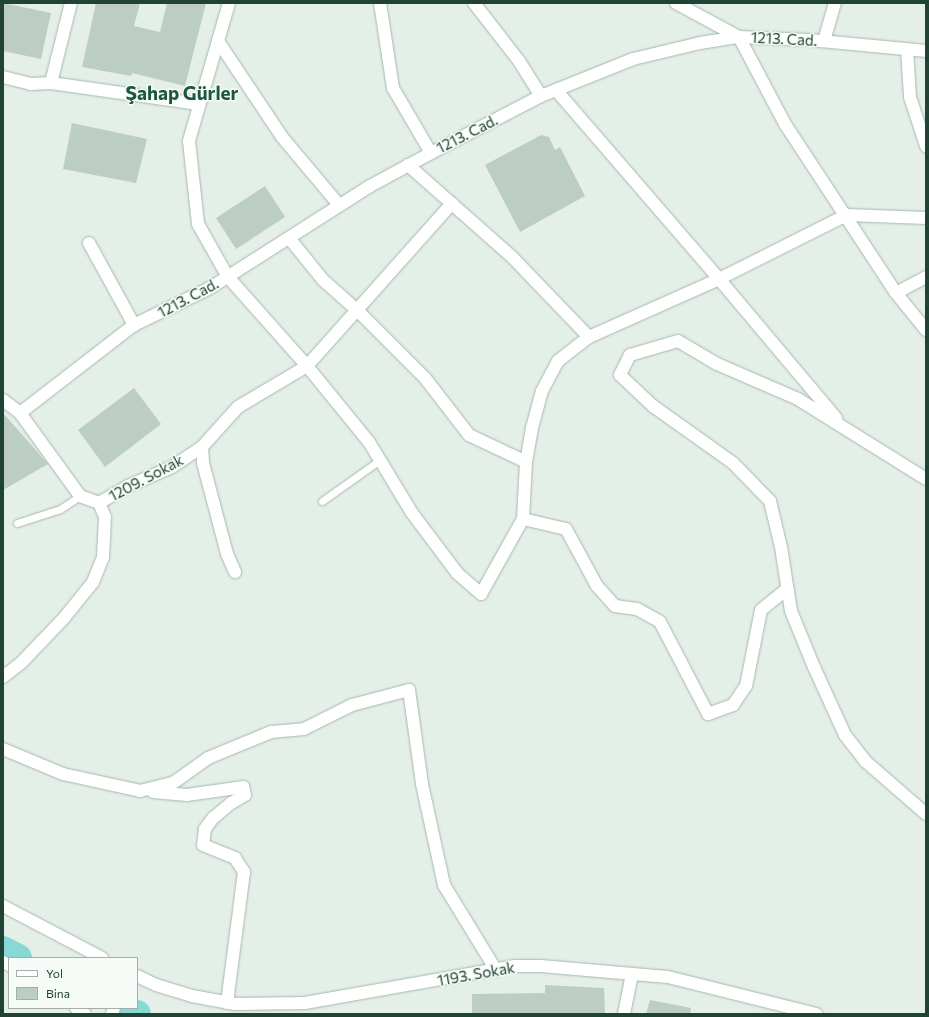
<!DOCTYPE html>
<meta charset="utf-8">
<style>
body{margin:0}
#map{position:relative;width:929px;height:1017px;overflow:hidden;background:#e4efe8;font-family:Commissioner,sans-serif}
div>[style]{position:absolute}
.river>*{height:28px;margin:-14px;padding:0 14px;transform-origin:14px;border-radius:14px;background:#88d8d5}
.building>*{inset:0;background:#bccdc3}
.roads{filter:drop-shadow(0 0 1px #a6b8ae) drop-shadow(0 0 1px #a6b8ae)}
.service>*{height:7px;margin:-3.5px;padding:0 3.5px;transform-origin:3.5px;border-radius:3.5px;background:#fff}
.minor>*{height:12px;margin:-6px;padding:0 6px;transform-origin:6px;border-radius:6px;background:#fff}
.tertiary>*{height:12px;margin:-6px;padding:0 6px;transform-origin:6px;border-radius:6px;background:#fff}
span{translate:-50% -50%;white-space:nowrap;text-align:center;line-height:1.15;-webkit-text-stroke:3px #f6fbf7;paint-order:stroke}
.street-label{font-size:15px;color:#214333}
.district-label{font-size:19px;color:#1b583d;font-weight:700}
.frame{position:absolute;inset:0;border:4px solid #214333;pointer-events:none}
.legend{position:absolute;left:8px;top:957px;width:130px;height:52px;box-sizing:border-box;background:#f6fbf7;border:1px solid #a1b1a9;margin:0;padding:5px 7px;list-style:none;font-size:12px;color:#214333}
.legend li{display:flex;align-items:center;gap:8px;height:20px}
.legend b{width:20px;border:1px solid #a1b1a9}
</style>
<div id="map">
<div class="river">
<i style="left:3px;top:950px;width:17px;rotate:28deg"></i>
<i style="left:133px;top:1013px;width:4px;rotate:14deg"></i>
</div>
<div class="building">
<i style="clip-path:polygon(3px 3px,51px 13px,41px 59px,3px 51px)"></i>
<i style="clip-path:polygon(96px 3px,140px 3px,134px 26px,160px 32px,167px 3px,206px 3px,185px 86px,132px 73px,131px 76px,82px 67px)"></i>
<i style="clip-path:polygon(72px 123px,147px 139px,136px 183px,63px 169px)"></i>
<i style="clip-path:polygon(541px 135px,549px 137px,555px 150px,560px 147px,585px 196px,520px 232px,485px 165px)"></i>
<i style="clip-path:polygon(265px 186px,285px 217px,236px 249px,216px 218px)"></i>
<i style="clip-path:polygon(134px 388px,161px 424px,105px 467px,78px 430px)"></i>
<i style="clip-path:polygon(3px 413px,48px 464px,3px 490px)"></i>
<i style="clip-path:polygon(545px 985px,604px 988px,605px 1014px,472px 1014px,472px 994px,545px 993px)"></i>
<i style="clip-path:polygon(650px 1000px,691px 1008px,690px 1014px,646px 1014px)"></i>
</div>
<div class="roads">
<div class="service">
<i style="left:322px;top:501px;width:71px;rotate:-35.3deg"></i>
<i style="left:17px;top:523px;width:45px;rotate:-18deg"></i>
<i style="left:60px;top:509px;width:24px;rotate:-33deg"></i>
</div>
<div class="minor">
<i style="left:229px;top:3px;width:144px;rotate:106.2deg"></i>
<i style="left:189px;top:141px;width:83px;rotate:83.8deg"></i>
<i style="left:198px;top:224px;width:61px;rotate:60.5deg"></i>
<i style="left:228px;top:277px;width:119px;rotate:48.4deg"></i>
<i style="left:307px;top:366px;width:98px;rotate:50.8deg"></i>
<i style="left:369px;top:442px;width:83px;rotate:58.8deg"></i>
<i style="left:412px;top:513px;width:75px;rotate:53.1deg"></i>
<i style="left:457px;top:573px;width:32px;rotate:41deg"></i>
<i style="left:481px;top:594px;width:86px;rotate:-60.8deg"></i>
<i style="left:523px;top:519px;width:57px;rotate:-87deg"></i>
<i style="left:526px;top:462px;width:35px;rotate:-80deg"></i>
<i style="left:532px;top:428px;width:38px;rotate:-75deg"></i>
<i style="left:542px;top:391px;width:34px;rotate:-62deg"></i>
<i style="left:558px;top:361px;width:39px;rotate:-38deg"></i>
<i style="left:589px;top:337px;width:142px;rotate:-24deg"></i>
<i style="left:719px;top:279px;width:143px;rotate:-26.6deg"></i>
<i style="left:847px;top:215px;width:79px;rotate:2.2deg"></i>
<i style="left:380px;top:3px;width:86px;rotate:81.3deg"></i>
<i style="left:393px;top:88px;width:75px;rotate:59.7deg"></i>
<i style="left:474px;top:3px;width:73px;rotate:52.2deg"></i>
<i style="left:519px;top:61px;width:41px;rotate:57.8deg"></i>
<i style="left:676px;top:3px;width:72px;rotate:28.4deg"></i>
<i style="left:739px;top:37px;width:98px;rotate:62.1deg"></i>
<i style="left:785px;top:124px;width:202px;rotate:56.7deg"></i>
<i style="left:896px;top:293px;width:48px;rotate:51deg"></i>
<i style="left:218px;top:41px;width:115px;rotate:56.3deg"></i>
<i style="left:282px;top:137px;width:89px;rotate:50deg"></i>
<i style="left:824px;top:41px;width:40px;rotate:-74deg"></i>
<i style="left:907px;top:49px;width:48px;rotate:86.4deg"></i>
<i style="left:910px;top:97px;width:52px;rotate:71.9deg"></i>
<i style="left:3px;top:77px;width:29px;rotate:14deg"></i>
<i style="left:31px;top:84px;width:20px;rotate:-3deg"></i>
<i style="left:51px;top:83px;width:149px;rotate:8.1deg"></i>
<i style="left:51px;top:83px;width:82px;rotate:-76deg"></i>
<i style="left:556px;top:90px;width:250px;rotate:49.2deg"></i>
<i style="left:719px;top:279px;width:182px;rotate:49.9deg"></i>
<i style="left:408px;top:165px;width:139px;rotate:41.5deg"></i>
<i style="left:512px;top:257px;width:111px;rotate:46.1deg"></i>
<i style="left:289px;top:238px;width:54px;rotate:51deg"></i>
<i style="left:323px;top:280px;width:47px;rotate:41.5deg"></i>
<i style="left:358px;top:311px;width:95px;rotate:45deg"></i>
<i style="left:425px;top:378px;width:72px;rotate:52.3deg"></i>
<i style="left:469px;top:435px;width:63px;rotate:25.3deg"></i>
<i style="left:89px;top:243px;width:94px;rotate:61.2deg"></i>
<i style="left:134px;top:325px;width:85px;rotate:-26deg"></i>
<i style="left:210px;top:288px;width:190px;rotate:-32.5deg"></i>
<i style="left:370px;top:186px;width:69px;rotate:-28.4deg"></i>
<i style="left:431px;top:153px;width:124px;rotate:-27.4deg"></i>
<i style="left:541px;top:96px;width:99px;rotate:-21.9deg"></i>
<i style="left:633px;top:59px;width:69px;rotate:-13.4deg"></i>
<i style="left:700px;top:43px;width:39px;rotate:-9deg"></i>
<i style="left:739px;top:37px;width:71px;rotate:2.4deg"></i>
<i style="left:810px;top:40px;width:117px;rotate:5.4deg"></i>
<i style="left:896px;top:293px;width:34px;rotate:-28deg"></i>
<i style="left:3px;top:400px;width:21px;rotate:37deg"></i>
<i style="left:20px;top:413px;width:102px;rotate:54.1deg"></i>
<i style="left:80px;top:496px;width:20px;rotate:20deg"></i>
<i style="left:99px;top:503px;width:34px;rotate:-30deg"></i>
<i style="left:128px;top:486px;width:48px;rotate:-23.4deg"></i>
<i style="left:172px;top:467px;width:36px;rotate:-34deg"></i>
<i style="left:202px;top:447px;width:54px;rotate:-48deg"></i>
<i style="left:238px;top:407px;width:80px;rotate:-30.7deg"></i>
<i style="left:307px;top:366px;width:218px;rotate:-48.3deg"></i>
<i style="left:20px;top:413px;width:144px;rotate:-37.7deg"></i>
<i style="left:202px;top:447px;width:16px;rotate:86deg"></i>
<i style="left:203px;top:463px;width:94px;rotate:75.2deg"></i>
<i style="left:227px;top:554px;width:20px;rotate:66deg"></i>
<i style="left:926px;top:479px;width:151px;rotate:-148deg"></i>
<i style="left:798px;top:399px;width:88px;rotate:-156.6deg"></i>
<i style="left:717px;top:364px;width:45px;rotate:-149.5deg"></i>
<i style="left:678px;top:341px;width:50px;rotate:163.7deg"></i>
<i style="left:630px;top:355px;width:22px;rotate:117deg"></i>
<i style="left:620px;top:375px;width:45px;rotate:43.2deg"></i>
<i style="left:653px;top:406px;width:98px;rotate:35.5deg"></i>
<i style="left:733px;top:463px;width:53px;rotate:45.8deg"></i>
<i style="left:770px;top:501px;width:47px;rotate:76.6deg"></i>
<i style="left:781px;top:547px;width:65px;rotate:81.1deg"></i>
<i style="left:791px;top:611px;width:61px;rotate:67.7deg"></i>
<i style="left:814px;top:667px;width:75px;rotate:65.5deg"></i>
<i style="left:845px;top:735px;width:33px;rotate:52deg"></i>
<i style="left:865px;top:761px;width:81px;rotate:41deg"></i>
<i style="left:523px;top:519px;width:44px;rotate:13.1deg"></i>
<i style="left:566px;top:529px;width:65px;rotate:61.5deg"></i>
<i style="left:597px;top:586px;width:27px;rotate:48deg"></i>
<i style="left:615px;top:606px;width:22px;rotate:8deg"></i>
<i style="left:637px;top:609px;width:26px;rotate:29deg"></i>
<i style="left:660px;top:622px;width:104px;rotate:62.4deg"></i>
<i style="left:708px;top:714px;width:27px;rotate:-20deg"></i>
<i style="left:733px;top:705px;width:23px;rotate:-56deg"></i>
<i style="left:746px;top:686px;width:77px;rotate:-78.8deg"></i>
<i style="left:761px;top:610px;width:32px;rotate:-39deg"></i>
<i style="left:3px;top:677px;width:24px;rotate:-38deg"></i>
<i style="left:22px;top:662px;width:61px;rotate:-46.3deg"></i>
<i style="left:64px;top:618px;width:46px;rotate:-51.1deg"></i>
<i style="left:93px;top:582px;width:27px;rotate:-68deg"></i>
<i style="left:103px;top:557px;width:40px;rotate:-87.1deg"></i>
<i style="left:105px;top:517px;width:15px;rotate:-113deg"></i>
<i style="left:3px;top:749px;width:65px;rotate:22.6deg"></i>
<i style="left:63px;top:774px;width:79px;rotate:12.4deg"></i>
<i style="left:140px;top:791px;width:34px;rotate:-14deg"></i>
<i style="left:173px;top:783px;width:43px;rotate:-35.5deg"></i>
<i style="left:208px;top:758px;width:68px;rotate:-22.4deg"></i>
<i style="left:271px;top:732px;width:33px;rotate:-5deg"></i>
<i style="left:304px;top:729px;width:54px;rotate:-26.6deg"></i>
<i style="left:352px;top:705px;width:59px;rotate:-14.7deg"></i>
<i style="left:409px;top:690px;width:95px;rotate:82.1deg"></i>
<i style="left:422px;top:784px;width:103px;rotate:77.7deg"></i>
<i style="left:444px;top:885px;width:100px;rotate:58.5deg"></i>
<i style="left:153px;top:792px;width:34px;rotate:5deg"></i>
<i style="left:187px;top:795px;width:57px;rotate:-8.1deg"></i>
<i style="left:243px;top:787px;width:8px;rotate:76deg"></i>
<i style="left:245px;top:795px;width:16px;rotate:150deg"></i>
<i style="left:231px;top:803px;width:23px;rotate:140deg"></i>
<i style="left:213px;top:818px;width:14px;rotate:126deg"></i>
<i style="left:205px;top:829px;width:16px;rotate:97deg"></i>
<i style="left:203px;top:845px;width:35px;rotate:22deg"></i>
<i style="left:235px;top:858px;width:17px;rotate:57deg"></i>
<i style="left:244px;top:872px;width:132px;rotate:97.4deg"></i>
<i style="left:3px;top:962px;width:7px;rotate:27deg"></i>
<i style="left:76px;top:1008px;width:11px;rotate:34deg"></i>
<i style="left:112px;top:1014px;width:6px;rotate:-72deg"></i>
<i style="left:624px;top:1014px;width:41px;rotate:-78.7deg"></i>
</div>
<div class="tertiary">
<i style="left:3px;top:906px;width:112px;rotate:27.7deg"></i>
<i style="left:137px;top:976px;width:21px;rotate:25deg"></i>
<i style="left:156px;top:985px;width:38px;rotate:17deg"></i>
<i style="left:192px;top:996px;width:44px;rotate:10.5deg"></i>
<i style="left:235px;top:1004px;width:70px;rotate:-0.8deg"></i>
<i style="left:305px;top:1003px;width:212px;rotate:-10deg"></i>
<i style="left:514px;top:966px;width:27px"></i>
<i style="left:541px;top:966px;width:127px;rotate:5deg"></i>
<i style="left:668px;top:977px;width:153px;rotate:14deg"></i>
</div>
</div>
<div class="street-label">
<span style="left:784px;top:39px;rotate:3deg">1213. Cad.</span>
<span style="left:467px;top:134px;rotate:-27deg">1213. Cad.</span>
<span style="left:188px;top:298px;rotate:-28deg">1213. Cad.</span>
<span style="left:146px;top:478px;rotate:-28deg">1209. Sokak</span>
<span style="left:476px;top:974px;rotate:-10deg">1193. Sokak</span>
</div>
<div class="district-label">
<span style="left:182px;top:93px">Şahap Gürler</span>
</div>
<div class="frame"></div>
<ul class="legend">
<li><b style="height:5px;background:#fff"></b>Yol</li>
<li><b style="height:11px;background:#bccdc3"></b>Bina</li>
</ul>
</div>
